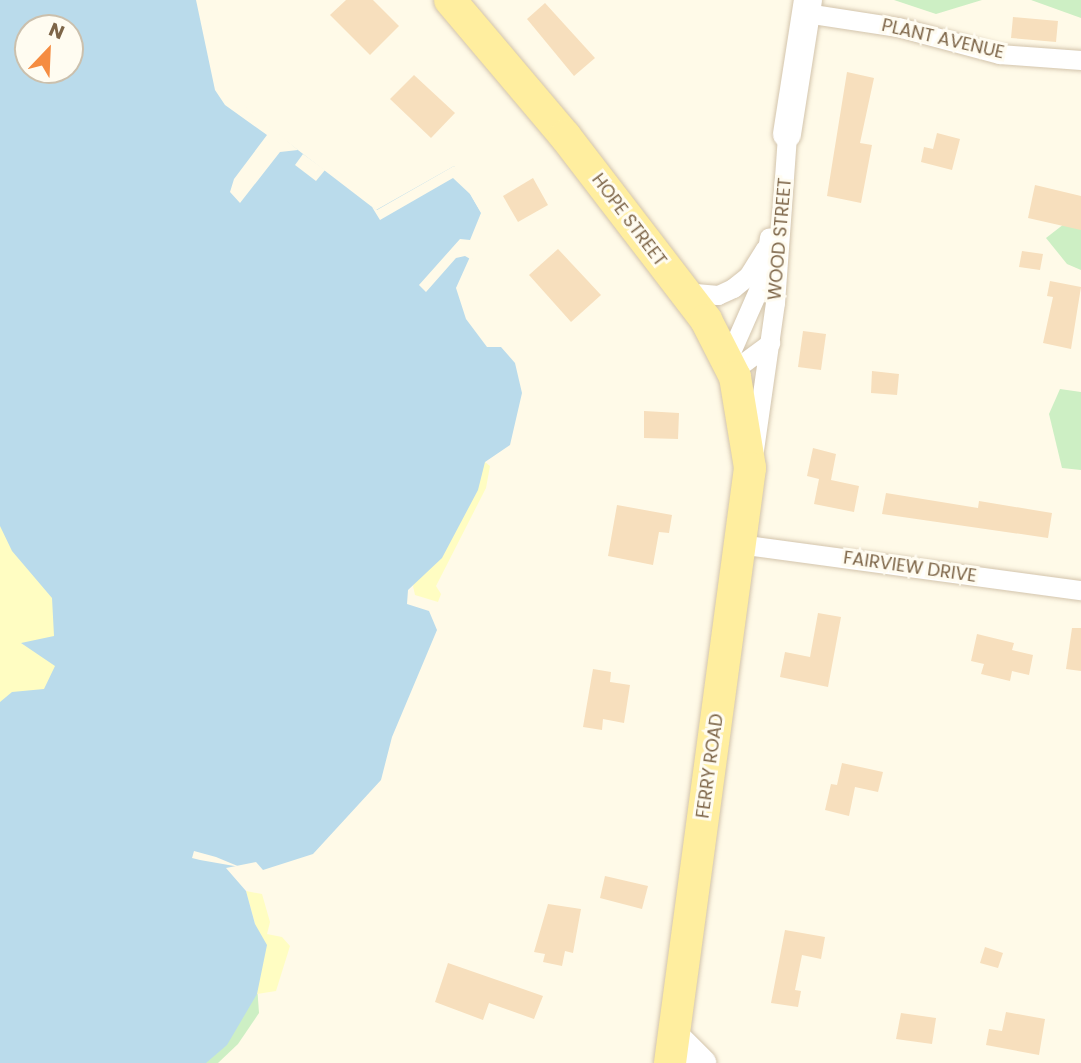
<!DOCTYPE html>
<style>
body{margin:0}
#map{position:relative;width:1081px;height:1063px;overflow:hidden;background:#fffae8;font-family:Poppins,sans-serif}
div>[style]{position:absolute}
.green>*{inset:0;background:#cdefc4}
.sand>*{inset:0;background:#fffdc2}
.water>*{inset:0;background:#badbeb}
.pier>*{inset:0;background:#fffae8}
.building>*{inset:0;background:#f7dfbd}
.roads{filter:drop-shadow(0 0 2px #d3c4ac) drop-shadow(0 0 2px #d3c4ac)}
.street>*{height:19px;margin:-9.5px;padding:0 9.5px;transform-origin:9.5px;border-radius:9.5px;background:#fff}
.secondary>*{height:28px;margin:-14px;padding:0 14px;transform-origin:14px;border-radius:14px;background:#fff}
.primary>*{height:32px;margin:-16px;padding:0 16px;transform-origin:16px;border-radius:16px;background:#ffee9f}
span{translate:-50% -50%;white-space:nowrap;text-align:center;line-height:1.15;-webkit-text-stroke:6px #fffcf1;paint-order:stroke}
.street-label{font-size:18px;color:#7d6548}
.north{position:absolute;left:14px;top:14px;width:70px;height:70px;box-sizing:border-box;background:#fffcf1;border:2px solid #cbc0ad;border-radius:50%;rotate:23deg;font-size:19px;font-weight:700;line-height:28px;text-align:center;color:#7d6548}
.north::after{content:'';display:block;margin:auto;width:24px;height:32px;background:#f58c41;clip-path:polygon(50% 0,100% 100%,50% 72%,0 100%)}
</style>
<div id="map">
<div class="green">
<i style="clip-path:polygon(894px 0,982px 0,936px 14px)"></i>
<i style="clip-path:polygon(1031px 0,1081px 0,1081px 18px)"></i>
<i style="clip-path:polygon(1073px 217px,1081px 218px,1081px 270px,1067px 264px,1046px 238px)"></i>
<i style="clip-path:polygon(1060px 389px,1081px 392px,1081px 470px,1062px 468px,1049px 414px)"></i>
<i style="clip-path:polygon(257px 985px,259px 1013px,238px 1044px,218px 1063px,191px 1063px)"></i>
</div>
<div class="sand">
<i style="clip-path:polygon(485px 462px,490px 466px,486px 488px,436px 586px,441px 594px,438px 602px,415px 595px,413px 586px)"></i>
<i style="clip-path:polygon(0 466px,102px 635px,0 752px)"></i>
<i style="clip-path:polygon(246px 891px,262px 894px,270px 922px,267px 934px,282px 937px,290px 946px,276px 991px,257px 994px,255px 924px)"></i>
</div>
<div class="water">
<i style="clip-path:polygon(evenodd,0 0,205px 0,225px 94px,376px 210px,454px 166px,486px 221px,456px 288px,466px 319px,487px 347px,501px 347px,515px 363px,522px 393px,510px 445px,485px 462px,478px 490px,442px 558px,408px 590px,407px 604px,429px 611px,437px 630px,392px 737px,381px 780px,313px 854px,263px 870px,256px 862px,226px 868px,246px 891px,255px 924px,267px 945px,257px 994px,227px 1045px,206px 1063px,0 1063px,0 702px,12px 692px,44px 689px,55px 666px,21px 643px,54px 636px,52px 598px,12px 551px,0 526px,0 0,28px 28px,70px 28px,70px 70px,28px 70px,28px 28px)"></i>
</div>
<div class="pier">
<i style="clip-path:polygon(196px 0,209px 0,228px 92px,298px 150px,280px 152px,240px 203px,230px 192px,234px 179px,267px 135px,225px 105px,215px 90px)"></i>
<i style="clip-path:polygon(303px 154px,325px 170px,316px 181px,295px 165px)"></i>
<i style="clip-path:polygon(454px 166px,487px 207px,489px 222px,472px 260px,465px 256px,456px 258px,426px 292px,419px 285px,460px 239px,470px 240px,481px 213px,470px 194px,453px 178px,380px 220px,372px 207px,377px 210px)"></i>
<i style="clip-path:polygon(194px 851px,216px 857px,240px 867px,200px 860px,192px 858px)"></i>
</div>
<div class="building">
<i style="clip-path:polygon(346px 0,373px 0,399px 26px,370px 55px,330px 15px)"></i>
<i style="clip-path:polygon(545px 3px,595px 58px,574px 76px,527px 19px)"></i>
<i style="clip-path:polygon(1013px 17px,1058px 21px,1056px 42px,1011px 38px)"></i>
<i style="clip-path:polygon(847px 72px,874px 78px,860px 143px,872px 145px,861px 203px,827px 196px)"></i>
<i style="clip-path:polygon(414px 75px,455px 113px,431px 138px,390px 99px)"></i>
<i style="clip-path:polygon(937px 133px,960px 139px,952px 170px,921px 162px,924px 147px,933px 149px)"></i>
<i style="clip-path:polygon(533px 178px,548px 205px,518px 222px,503px 196px)"></i>
<i style="clip-path:polygon(1035px 185px,1081px 196px,1081px 230px,1028px 218px)"></i>
<i style="clip-path:polygon(558px 249px,601px 295px,571px 322px,529px 275px)"></i>
<i style="clip-path:polygon(1022px 251px,1043px 254px,1040px 270px,1019px 267px)"></i>
<i style="clip-path:polygon(1050px 281px,1081px 287px,1071px 349px,1043px 343px,1053px 297px,1047px 296px)"></i>
<i style="clip-path:polygon(803px 331px,826px 334px,821px 370px,798px 367px)"></i>
<i style="clip-path:polygon(872px 371px,899px 374px,897px 395px,871px 393px)"></i>
<i style="clip-path:polygon(644px 411px,679px 413px,678px 439px,644px 438px)"></i>
<i style="clip-path:polygon(813px 448px,836px 454px,831px 480px,859px 486px,854px 512px,814px 504px,819px 479px,807px 476px)"></i>
<i style="clip-path:polygon(886px 493px,978px 508px,979px 501px,1052px 513px,1048px 538px,882px 514px)"></i>
<i style="clip-path:polygon(617px 505px,672px 515px,669px 533px,659px 532px,653px 565px,608px 556px)"></i>
<i style="clip-path:polygon(818px 613px,841px 617px,828px 687px,780px 677px,785px 652px,810px 657px)"></i>
<i style="clip-path:polygon(1072px 628px,1081px 628px,1081px 671px,1066px 669px)"></i>
<i style="clip-path:polygon(977px 634px,1014px 643px,1012px 650px,1033px 655px,1029px 675px,1012px 671px,1010px 681px,981px 674px,984px 664px,971px 661px)"></i>
<i style="clip-path:polygon(593px 669px,611px 672px,610px 682px,630px 685px,624px 723px,603px 719px,602px 730px,583px 727px)"></i>
<i style="clip-path:polygon(842px 763px,883px 772px,878px 792px,855px 787px,849px 816px,825px 810px,831px 784px,837px 785px)"></i>
<i style="clip-path:polygon(605px 876px,648px 886px,642px 909px,600px 898px)"></i>
<i style="clip-path:polygon(548px 904px,581px 909px,573px 953px,565px 951px,562px 966px,543px 962px,545px 954px,534px 952px)"></i>
<i style="clip-path:polygon(785px 930px,825px 937px,821px 959px,802px 955px,795px 990px,801px 991px,798px 1007px,771px 1003px)"></i>
<i style="clip-path:polygon(985px 947px,1003px 953px,998px 968px,980px 963px)"></i>
<i style="clip-path:polygon(448px 963px,543px 996px,534px 1019px,489px 1003px,483px 1020px,435px 1002px)"></i>
<i style="clip-path:polygon(1006px 1012px,1045px 1019px,1039px 1055px,986px 1045px,989px 1029px,1002px 1031px)"></i>
<i style="clip-path:polygon(901px 1013px,936px 1018px,932px 1044px,896px 1039px)"></i>
</div>
<div class="roads">
<div class="street">
<i style="left:806px;top:13px;width:93px;rotate:8.7deg"></i>
<i style="left:898px;top:27px;width:105px;rotate:15deg"></i>
<i style="left:999px;top:54px;width:82px;rotate:4.2deg"></i>
<i style="left:684px;top:292px;width:34px;rotate:5deg"></i>
<i style="left:718px;top:295px;width:17px;rotate:-25deg"></i>
<i style="left:733px;top:288px;width:19px;rotate:-39deg"></i>
<i style="left:748px;top:276px;width:32px;rotate:-58deg"></i>
<i style="left:727px;top:361px;width:90px;rotate:-66.3deg"></i>
<i style="left:763px;top:279px;width:42px;rotate:-81.9deg"></i>
<i style="left:731px;top:372px;width:49px;rotate:-36.6deg"></i>
<i style="left:754px;top:450px;width:148px;rotate:-81.9deg"></i>
<i style="left:775px;top:303px;width:169px;rotate:-85.9deg"></i>
<i style="left:739px;top:544px;width:345px;rotate:7.7deg"></i>
</div>
<div class="secondary">
<i style="left:787px;top:134px;width:136px;rotate:-81.1deg"></i>
<i style="left:674px;top:1035px;width:40px;rotate:45deg"></i>
</div>
<div class="primary">
<i style="left:450px;top:0;width:178px;rotate:49.8deg"></i>
<i style="left:565px;top:136px;width:232px;rotate:52.5deg"></i>
<i style="left:706px;top:320px;width:64px;rotate:63deg"></i>
<i style="left:735px;top:377px;width:92px;rotate:80.6deg"></i>
<i style="left:750px;top:468px;width:600px;rotate:97.66deg"></i>
</div>
</div>
<div class="street-label">
<span style="left:943px;top:39px;rotate:13deg">PLANT AVENUE</span>
<span style="left:629px;top:220px;rotate:53deg">HOPE STREET</span>
<span style="left:780px;top:239px;rotate:-85deg">WOOD STREET</span>
<span style="left:910px;top:567px;rotate:8deg">FAIRVIEW DRIVE</span>
<span style="left:710px;top:766px;rotate:-82deg">FERRY ROAD</span>
</div>
<div class="north">N</div>
</div>
